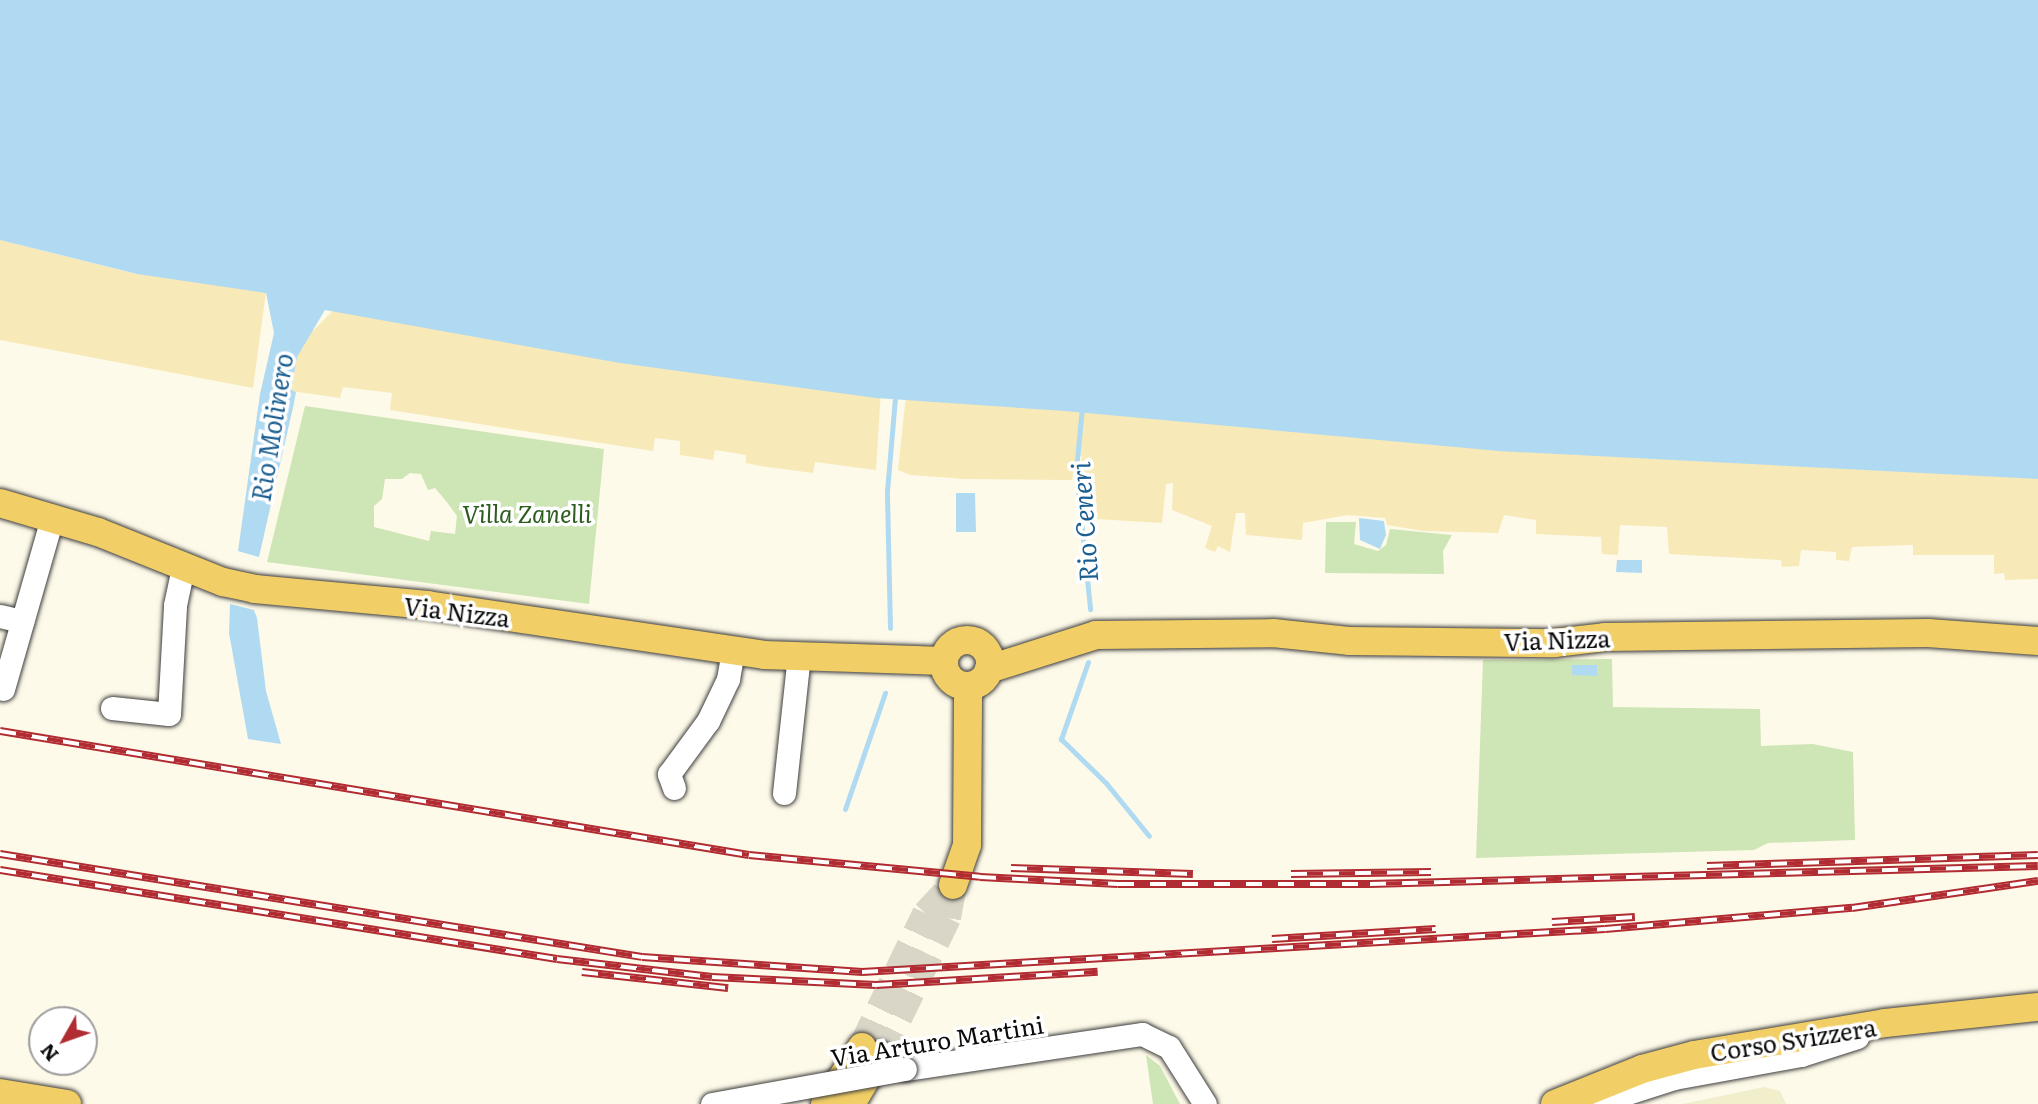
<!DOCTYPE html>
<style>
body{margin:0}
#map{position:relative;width:2038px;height:1104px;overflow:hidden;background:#fefae9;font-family:Literata,serif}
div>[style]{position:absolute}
.farmland>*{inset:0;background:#f1eecb}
.green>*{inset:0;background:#cee5b5}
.sand>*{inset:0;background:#f7e9b8}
.water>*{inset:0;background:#b0daf2}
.stream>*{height:5px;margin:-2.5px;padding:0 2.5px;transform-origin:2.5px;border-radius:2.5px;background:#b0daf2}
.major-tunnel>*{height:28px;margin-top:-14px;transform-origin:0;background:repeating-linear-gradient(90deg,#d9d6c8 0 28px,transparent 0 42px)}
.roads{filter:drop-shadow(0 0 2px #3d3d3d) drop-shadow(0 0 2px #3d3d3d)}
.minor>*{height:23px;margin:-11.5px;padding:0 11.5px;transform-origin:11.5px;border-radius:11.5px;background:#fff}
.major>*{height:28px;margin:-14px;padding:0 14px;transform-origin:14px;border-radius:14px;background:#f1ce66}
.major>.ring{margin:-14px;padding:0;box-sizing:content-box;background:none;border:28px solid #f1ce66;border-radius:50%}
.rail>*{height:8px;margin-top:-4px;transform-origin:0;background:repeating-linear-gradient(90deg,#fff 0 16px,#b12b32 0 32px);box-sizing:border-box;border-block:2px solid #b12b32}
.bridges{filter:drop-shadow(0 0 2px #3d3d3d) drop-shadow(0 0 2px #3d3d3d)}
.minor-bridge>*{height:23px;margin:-11.5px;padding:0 11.5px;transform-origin:11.5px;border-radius:11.5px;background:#fff}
span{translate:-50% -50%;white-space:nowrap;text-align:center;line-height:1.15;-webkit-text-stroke:7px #fff;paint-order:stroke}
.park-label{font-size:24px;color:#2c5d1f;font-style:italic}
.street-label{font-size:24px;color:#0a0a0a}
.water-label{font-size:26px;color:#1c6093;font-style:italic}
.north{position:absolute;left:28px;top:1006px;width:70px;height:70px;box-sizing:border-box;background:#fff;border:2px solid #9d9d9d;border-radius:50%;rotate:230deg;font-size:19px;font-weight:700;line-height:28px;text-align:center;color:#0a0a0a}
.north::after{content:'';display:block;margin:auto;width:24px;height:32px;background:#b12b32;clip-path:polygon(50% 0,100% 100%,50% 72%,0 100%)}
</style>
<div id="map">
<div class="farmland">
<i style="clip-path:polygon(1764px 1087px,1780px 1091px,1786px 1104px,1683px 1104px)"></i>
</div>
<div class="green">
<i style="clip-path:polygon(evenodd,305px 406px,604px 449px,589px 604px,267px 562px,305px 406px,410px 473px,421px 474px,428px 490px,435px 488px,446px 501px,457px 516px,455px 534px,431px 531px,429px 541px,374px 527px,374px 506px,382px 499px,385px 479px,402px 479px,410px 473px)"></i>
<i style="clip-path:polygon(1326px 522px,1356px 522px,1354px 544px,1378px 551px,1386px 545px,1390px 529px,1452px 535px,1443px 551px,1444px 574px,1325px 573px)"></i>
<i style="clip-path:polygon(1612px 659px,1613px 707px,1760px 709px,1761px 746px,1813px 744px,1853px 752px,1855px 840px,1768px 843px,1754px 850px,1476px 858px,1483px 660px)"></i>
<i style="clip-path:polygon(1146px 1055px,1160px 1066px,1180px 1104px,1153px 1104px)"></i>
</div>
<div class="sand">
<i style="clip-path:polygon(0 240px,132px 273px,266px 292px,253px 388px,0 340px)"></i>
<i style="clip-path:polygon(348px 295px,882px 374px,876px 470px,815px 462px,813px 473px,760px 466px,746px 463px,746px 455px,715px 450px,713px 460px,680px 455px,680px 441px,655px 438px,653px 451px,390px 410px,392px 393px,343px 387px,340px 398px,291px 391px,297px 356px,309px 335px)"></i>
<i style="clip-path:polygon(908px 377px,2038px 467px,2038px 579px,2005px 580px,2004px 573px,1994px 574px,1994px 555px,1913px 555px,1913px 545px,1852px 547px,1849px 561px,1836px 560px,1836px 552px,1801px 550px,1799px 566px,1782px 567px,1781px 560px,1669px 554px,1667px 527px,1620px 525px,1618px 555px,1602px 554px,1601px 537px,1536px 534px,1536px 520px,1504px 515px,1498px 533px,1423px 531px,1387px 525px,1385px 518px,1348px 515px,1303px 523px,1302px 540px,1246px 535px,1245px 513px,1236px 513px,1230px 552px,1218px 546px,1215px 552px,1205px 548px,1212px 526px,1172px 510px,1173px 483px,1166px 484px,1162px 523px,1096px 519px,1096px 491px,1079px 489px,1082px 456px,1076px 454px,1072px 480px,966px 479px,910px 475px,898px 470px)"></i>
</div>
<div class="water">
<i style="clip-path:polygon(0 0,2038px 0,2038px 479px,1499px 451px,1065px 411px,876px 398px,620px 363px,325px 310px,297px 357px,291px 390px,296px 392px,294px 403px,259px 557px,248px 554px,238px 551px,260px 394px,274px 333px,266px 293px,137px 274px,0 240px)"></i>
<i style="clip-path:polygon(956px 493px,975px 493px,976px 532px,956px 532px)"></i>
<i style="clip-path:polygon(1359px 518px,1384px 521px,1386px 535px,1380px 549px,1360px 540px)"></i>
<i style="clip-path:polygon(1617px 560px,1642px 560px,1642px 573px,1616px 572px)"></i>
<i style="clip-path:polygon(230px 604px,254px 610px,257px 618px,266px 691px,281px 744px,248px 739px,229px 633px)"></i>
<i style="clip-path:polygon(1572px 665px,1597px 665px,1597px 676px,1572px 675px)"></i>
</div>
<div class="stream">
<i style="left:1082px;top:407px;width:63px;rotate:95.4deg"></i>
<i style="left:1076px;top:470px;width:140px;rotate:84.2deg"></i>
<i style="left:890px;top:628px;width:137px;rotate:-91.3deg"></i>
<i style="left:887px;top:491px;width:94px;rotate:-85.1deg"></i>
<i style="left:1088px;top:662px;width:82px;rotate:109.3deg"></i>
<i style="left:1061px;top:739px;width:63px;rotate:44.4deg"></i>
<i style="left:1106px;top:783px;width:68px;rotate:50.9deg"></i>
<i style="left:845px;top:809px;width:123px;rotate:-71deg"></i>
</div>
<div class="major-tunnel">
<i style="left:862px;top:1047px;width:148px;rotate:-64.3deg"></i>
<i style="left:926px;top:914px;width:40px;rotate:-47deg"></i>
<i style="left:880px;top:1055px;width:153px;rotate:-63.9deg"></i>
<i style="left:947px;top:918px;width:34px;rotate:-80deg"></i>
</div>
<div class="roads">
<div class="minor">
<i style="left:0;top:616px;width:23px;rotate:13deg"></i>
<i style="left:3px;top:689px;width:178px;rotate:-74deg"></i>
<i style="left:112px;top:708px;width:57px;rotate:6deg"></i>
<i style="left:169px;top:714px;width:109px;rotate:-86.8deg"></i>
<i style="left:175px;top:605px;width:39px;rotate:-78deg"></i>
<i style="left:674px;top:788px;width:15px;rotate:-110deg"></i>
<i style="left:669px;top:774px;width:66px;rotate:-53.7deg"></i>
<i style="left:708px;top:721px;width:47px;rotate:-64.5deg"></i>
<i style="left:728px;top:679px;width:29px;rotate:-80deg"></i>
<i style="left:784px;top:793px;width:138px;rotate:-83.8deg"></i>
<i style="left:905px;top:1069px;width:240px;rotate:-8.4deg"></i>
<i style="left:1142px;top:1034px;width:30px;rotate:26deg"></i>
<i style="left:1169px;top:1047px;width:67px;rotate:57.7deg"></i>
<i style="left:1593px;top:1104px;width:85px;rotate:-17.8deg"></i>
<i style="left:1674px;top:1078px;width:129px;rotate:-10.3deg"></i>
<i style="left:1801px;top:1055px;width:59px;rotate:-17.8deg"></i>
</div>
<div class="major">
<i style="left:0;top:503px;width:102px;rotate:16.5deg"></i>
<i style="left:98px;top:532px;width:135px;rotate:21.8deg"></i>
<i style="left:223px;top:582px;width:33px;rotate:12deg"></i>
<i style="left:255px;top:589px;width:173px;rotate:5.3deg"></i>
<i style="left:427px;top:605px;width:341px;rotate:8.4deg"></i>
<i style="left:764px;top:655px;width:179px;rotate:1.9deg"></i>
<i class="ring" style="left:944px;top:640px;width:18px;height:18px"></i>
<i style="left:989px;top:669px;width:112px;rotate:-17.6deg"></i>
<i style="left:1096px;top:635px;width:177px;rotate:-0.6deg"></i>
<i style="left:1273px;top:633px;width:76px;rotate:6deg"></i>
<i style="left:1349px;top:641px;width:205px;rotate:0.6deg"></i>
<i style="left:1554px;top:643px;width:51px;rotate:-6.7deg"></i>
<i style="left:1605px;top:637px;width:323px;rotate:-0.7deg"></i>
<i style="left:1928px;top:633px;width:110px;rotate:4.2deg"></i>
<i style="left:953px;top:885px;width:42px;rotate:-70.7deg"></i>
<i style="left:967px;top:845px;width:159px;rotate:-89.6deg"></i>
<i style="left:0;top:1093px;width:68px;rotate:9.3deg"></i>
<i style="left:825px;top:1104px;width:68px;rotate:-57deg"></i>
<i style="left:851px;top:1104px;width:57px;rotate:-59.4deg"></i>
<i style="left:1555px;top:1104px;width:94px;rotate:-21.9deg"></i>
<i style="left:1642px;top:1069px;width:54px;rotate:-15.1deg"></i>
<i style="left:1694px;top:1055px;width:194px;rotate:-9.5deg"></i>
<i style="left:1885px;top:1023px;width:154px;rotate:-6deg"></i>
</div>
</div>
<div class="rail">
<i style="left:0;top:731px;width:759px;rotate:9.4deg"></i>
<i style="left:749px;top:855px;width:232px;rotate:5.4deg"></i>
<i style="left:980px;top:877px;width:138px;rotate:2.9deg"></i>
<i style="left:1118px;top:884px;width:252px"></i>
<i style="left:1370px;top:884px;width:668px;rotate:-1.54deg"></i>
<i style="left:0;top:854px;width:650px;rotate:9.11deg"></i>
<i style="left:642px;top:957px;width:221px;rotate:3.9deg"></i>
<i style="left:862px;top:972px;width:744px;rotate:-3.31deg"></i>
<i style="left:1605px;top:929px;width:248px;rotate:-4.9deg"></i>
<i style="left:1852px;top:908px;width:188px;rotate:-8.3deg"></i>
<i style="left:1707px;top:866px;width:331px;rotate:-1.9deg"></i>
<i style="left:1011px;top:868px;width:182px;rotate:1.9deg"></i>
<i style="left:0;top:870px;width:564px;rotate:9.08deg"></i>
<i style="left:557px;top:959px;width:156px;rotate:6.6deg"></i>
<i style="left:712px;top:977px;width:164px;rotate:2.8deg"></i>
<i style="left:876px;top:985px;width:222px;rotate:-3.4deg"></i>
<i style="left:1291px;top:874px;width:140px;rotate:-0.8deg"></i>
<i style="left:1552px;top:922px;width:83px;rotate:-3.4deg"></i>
<i style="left:1272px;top:939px;width:164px;rotate:-3.5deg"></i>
<i style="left:582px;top:972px;width:147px;rotate:6.3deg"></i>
</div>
<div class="bridges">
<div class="minor-bridge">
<i style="left:712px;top:1104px;width:196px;rotate:-10.3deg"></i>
</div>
</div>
<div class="park-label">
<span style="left:527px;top:513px">Villa Zanelli</span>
</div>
<div class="street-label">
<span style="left:457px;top:611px;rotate:7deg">Via Nizza</span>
<span style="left:1557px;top:639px;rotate:-2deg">Via Nizza</span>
<span style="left:1793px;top:1039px;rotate:-9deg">Corso Svizzera</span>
<span style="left:937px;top:1040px;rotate:-9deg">Via Arturo Martini</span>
</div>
<div class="water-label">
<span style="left:271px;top:427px;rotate:-81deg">Rio Molinero</span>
<span style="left:1083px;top:522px;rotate:-94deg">Rio Ceneri</span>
</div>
<div class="north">N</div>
</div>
